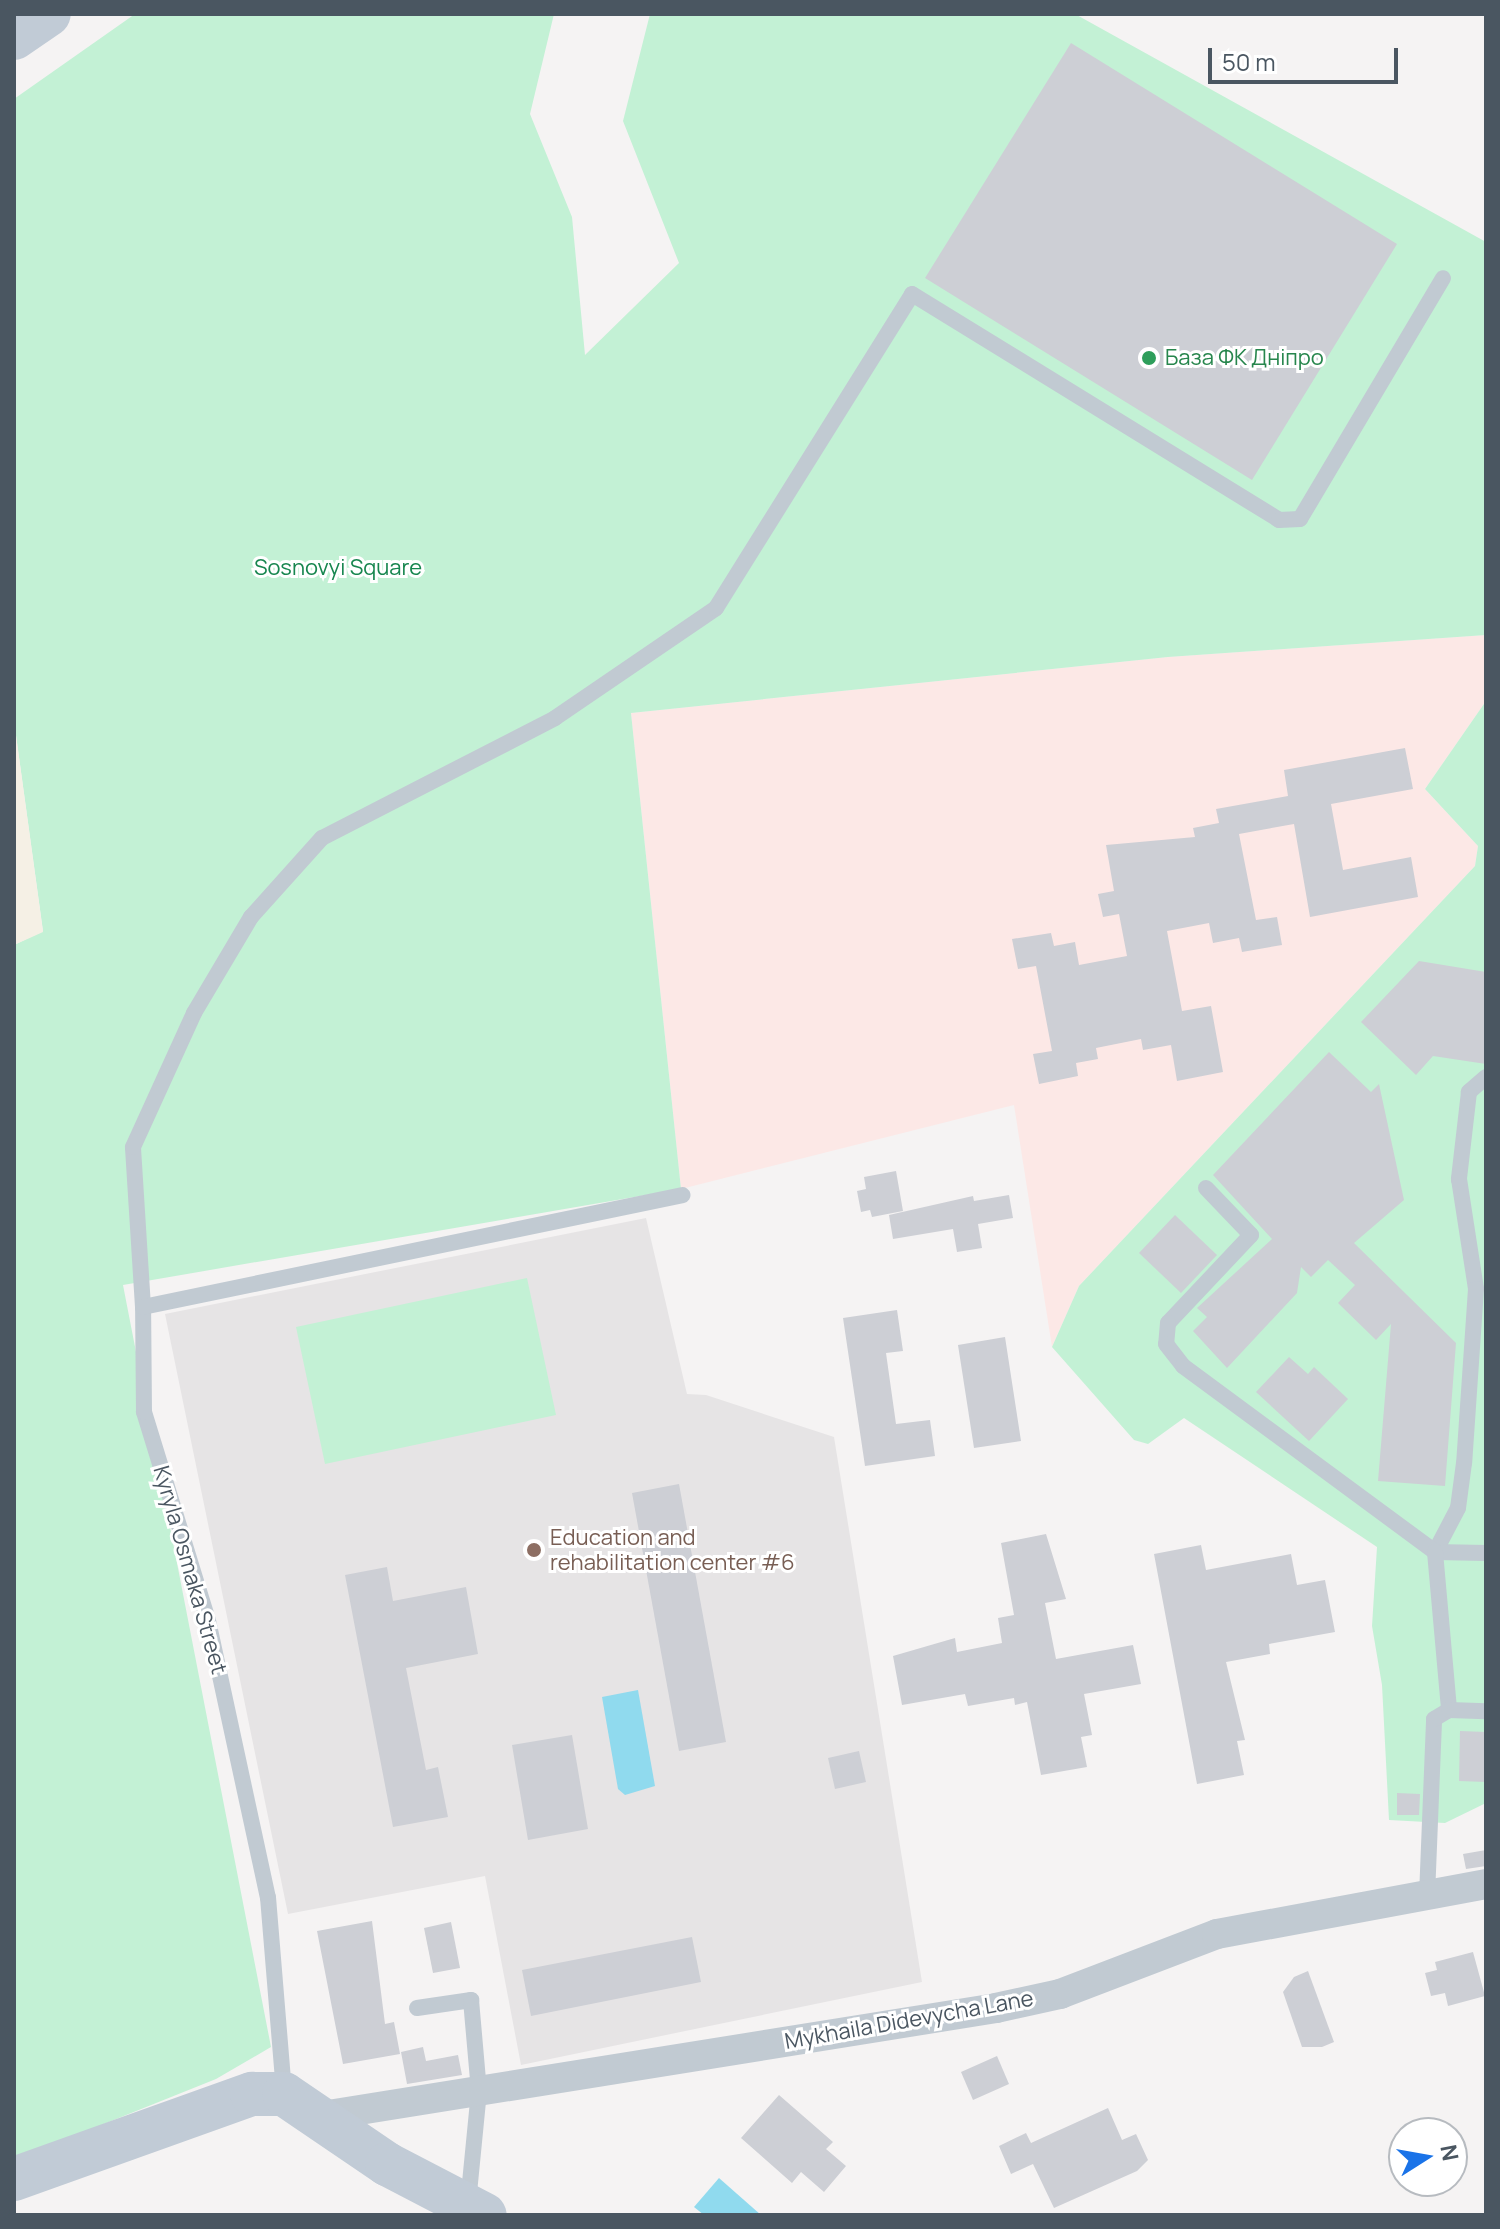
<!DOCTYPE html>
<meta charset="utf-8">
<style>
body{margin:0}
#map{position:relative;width:1500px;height:2229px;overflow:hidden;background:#f5f3f3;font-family:Manrope,sans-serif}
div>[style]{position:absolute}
.education>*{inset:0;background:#e6e4e5}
.medical>*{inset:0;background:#fce8e6}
.green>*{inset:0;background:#c3f1d5}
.sand>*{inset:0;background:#f5f0e5}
.water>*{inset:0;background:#90daee}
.building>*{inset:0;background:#cdcfd5}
.lane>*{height:16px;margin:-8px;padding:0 8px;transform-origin:8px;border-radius:8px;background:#c1cad2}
.street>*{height:30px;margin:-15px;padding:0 15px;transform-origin:15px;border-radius:15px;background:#c1cad2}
.secondary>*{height:44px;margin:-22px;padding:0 22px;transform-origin:22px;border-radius:22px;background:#c1cbd6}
.dots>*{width:22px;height:22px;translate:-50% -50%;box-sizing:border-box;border:4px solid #fff;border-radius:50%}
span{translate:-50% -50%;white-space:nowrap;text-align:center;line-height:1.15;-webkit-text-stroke:6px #fff;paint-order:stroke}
.leisure-label{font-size:22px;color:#27864d}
.left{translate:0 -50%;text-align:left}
.park-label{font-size:22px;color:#17864f}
.education-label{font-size:22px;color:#785e54}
.street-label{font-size:22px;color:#4a5661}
.frame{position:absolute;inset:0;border:16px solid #4a5661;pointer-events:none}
.north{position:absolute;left:1388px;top:2117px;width:80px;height:80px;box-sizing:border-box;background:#fff;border:2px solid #b7bbc0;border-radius:50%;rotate:79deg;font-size:22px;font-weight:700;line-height:32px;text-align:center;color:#4a5661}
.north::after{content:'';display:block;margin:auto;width:28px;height:36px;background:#1a73e8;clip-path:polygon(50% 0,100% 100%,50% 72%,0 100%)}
.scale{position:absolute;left:1208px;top:48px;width:190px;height:36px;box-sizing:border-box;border:4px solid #4a5661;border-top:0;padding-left:10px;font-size:24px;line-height:28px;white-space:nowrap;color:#4a5661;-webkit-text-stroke:6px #fff;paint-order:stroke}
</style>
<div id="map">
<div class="education">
<i style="clip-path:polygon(646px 1218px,687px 1394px,706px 1395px,834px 1437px,922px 1982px,521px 2065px,485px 1876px,288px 1914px,165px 1314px)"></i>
</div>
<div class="medical">
<i style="clip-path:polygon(1486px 635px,1486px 701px,1425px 789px,1478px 846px,1475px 866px,1079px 1286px,1052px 1347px,1014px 1105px,681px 1189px,631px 713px,1168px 657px)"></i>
</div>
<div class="green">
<i style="clip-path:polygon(135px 14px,554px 14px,530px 114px,572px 217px,585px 355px,679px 263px,623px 121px,650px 14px,1075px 14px,1486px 242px,1486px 635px,1168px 657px,631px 713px,681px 1189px,123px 1285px,271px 2047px,216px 2079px,14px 2160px,14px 945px,43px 931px,14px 721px,14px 99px)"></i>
<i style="clip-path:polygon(1486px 701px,1486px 1803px,1445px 1823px,1389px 1820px,1382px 1685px,1372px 1626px,1377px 1547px,1184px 1418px,1148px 1444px,1134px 1440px,1052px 1347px,1079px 1286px,1475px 866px,1478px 846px,1425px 789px)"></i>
<i style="clip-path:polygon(527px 1278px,556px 1415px,325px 1464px,296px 1327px)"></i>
</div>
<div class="sand">
<i style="clip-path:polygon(14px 721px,43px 932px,14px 945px)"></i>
</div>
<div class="water">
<i style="clip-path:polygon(638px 1690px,655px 1786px,625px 1795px,618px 1789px,602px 1697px)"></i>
<i style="clip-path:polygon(719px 2178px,761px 2215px,704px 2215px,694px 2207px)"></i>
</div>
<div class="building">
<i style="clip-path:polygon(1071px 43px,1397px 244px,1252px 480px,925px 278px)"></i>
<i style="clip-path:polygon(1405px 748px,1413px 789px,1331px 804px,1343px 870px,1411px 857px,1418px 897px,1310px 917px,1294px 824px,1239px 834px,1256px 920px,1277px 917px,1282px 945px,1242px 952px,1239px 938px,1213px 943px,1209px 923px,1167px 931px,1182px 1011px,1211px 1006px,1223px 1072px,1177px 1081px,1171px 1045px,1143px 1050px,1141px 1039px,1096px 1048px,1098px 1059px,1076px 1063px,1078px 1076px,1039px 1084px,1033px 1054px,1052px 1051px,1036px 966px,1018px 969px,1012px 939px,1051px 933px,1054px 946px,1075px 942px,1079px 965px,1127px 956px,1119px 914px,1103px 917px,1098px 894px,1114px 891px,1106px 845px,1195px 837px,1193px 828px,1219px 823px,1216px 809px,1288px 796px,1284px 770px)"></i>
<i style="clip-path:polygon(1419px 961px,1486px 972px,1486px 1064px,1433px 1056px,1416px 1075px,1361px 1022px)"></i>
<i style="clip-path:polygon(1329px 1052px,1371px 1092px,1379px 1084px,1404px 1200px,1354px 1243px,1456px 1343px,1445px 1486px,1378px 1481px,1391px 1324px,1376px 1340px,1338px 1303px,1355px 1285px,1328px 1260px,1311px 1277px,1301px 1267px,1297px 1293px,1227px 1368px,1193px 1331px,1207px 1317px,1197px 1308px,1272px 1239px,1213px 1175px)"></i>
<i style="clip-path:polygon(896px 1171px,903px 1211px,872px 1217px,870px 1210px,861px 1212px,857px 1191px,866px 1189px,864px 1177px)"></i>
<i style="clip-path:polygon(1009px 1195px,1013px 1218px,978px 1224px,982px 1248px,957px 1252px,953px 1229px,893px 1239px,889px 1215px,973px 1196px,974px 1201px)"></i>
<i style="clip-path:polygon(1175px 1215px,1217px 1255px,1181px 1293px,1139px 1253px)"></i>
<i style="clip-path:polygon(897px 1310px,903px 1351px,886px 1353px,896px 1424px,930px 1420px,935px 1456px,865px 1466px,843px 1318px)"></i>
<i style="clip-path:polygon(1005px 1337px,1021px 1441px,974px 1448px,958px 1345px)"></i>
<i style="clip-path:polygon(1289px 1357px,1308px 1374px,1314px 1367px,1348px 1399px,1309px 1441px,1256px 1392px)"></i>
<i style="clip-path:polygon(679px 1484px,726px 1742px,679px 1751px,632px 1493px)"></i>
<i style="clip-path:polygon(1046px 1534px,1066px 1599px,1045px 1603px,1056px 1659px,1133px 1645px,1141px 1684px,1084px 1694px,1092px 1735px,1081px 1737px,1087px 1767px,1041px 1775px,1027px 1702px,1015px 1705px,1014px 1698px,968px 1706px,965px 1694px,902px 1705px,893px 1656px,955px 1638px,957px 1652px,1002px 1643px,998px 1618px,1014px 1615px,1001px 1543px)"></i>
<i style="clip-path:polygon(1201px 1545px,1206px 1570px,1291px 1554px,1297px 1585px,1325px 1580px,1335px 1632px,1269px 1644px,1270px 1654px,1226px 1662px,1245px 1740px,1237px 1741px,1244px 1775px,1197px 1784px,1154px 1554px)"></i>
<i style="clip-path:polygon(387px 1567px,393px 1601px,466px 1587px,478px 1654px,406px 1668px,426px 1770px,438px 1767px,448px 1817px,393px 1827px,345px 1575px)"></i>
<i style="clip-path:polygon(1460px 1731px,1486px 1732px,1486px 1782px,1459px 1781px)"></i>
<i style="clip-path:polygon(572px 1735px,588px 1829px,528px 1840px,512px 1745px)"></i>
<i style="clip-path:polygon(859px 1751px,866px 1782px,835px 1789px,828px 1758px)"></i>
<i style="clip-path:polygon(1397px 1793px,1420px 1794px,1419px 1815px,1397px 1815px)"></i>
<i style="clip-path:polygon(1486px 1850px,1486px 1866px,1466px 1869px,1463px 1854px)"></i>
<i style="clip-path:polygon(372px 1921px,385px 2024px,394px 2022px,400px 2054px,343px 2064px,317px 1931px)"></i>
<i style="clip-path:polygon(451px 1922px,460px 1968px,433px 1973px,424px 1928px)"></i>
<i style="clip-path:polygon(692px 1937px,701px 1982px,531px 2016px,522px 1970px)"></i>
<i style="clip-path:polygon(1473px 1952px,1485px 1996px,1448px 2006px,1445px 1993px,1431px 1996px,1425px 1973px,1437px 1970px,1435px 1962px)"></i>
<i style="clip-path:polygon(1308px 1971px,1334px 2042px,1322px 2047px,1302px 2047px,1283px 1992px,1294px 1977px)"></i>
<i style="clip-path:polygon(423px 2047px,426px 2061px,458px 2055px,462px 2075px,407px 2084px,401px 2052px)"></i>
<i style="clip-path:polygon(997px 2056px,1009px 2084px,973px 2100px,961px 2072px)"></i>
<i style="clip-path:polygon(779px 2095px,833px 2142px,826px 2149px,846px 2166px,824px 2192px,801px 2172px,792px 2183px,741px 2138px)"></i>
<i style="clip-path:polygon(1108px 2108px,1122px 2140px,1136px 2134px,1148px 2160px,1137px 2171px,1054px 2208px,1033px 2164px,1011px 2174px,999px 2146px,1026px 2133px,1031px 2143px)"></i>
</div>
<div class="lane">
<i style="left:1486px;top:1077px;width:23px;rotate:139deg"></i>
<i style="left:1469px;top:1092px;width:88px;rotate:96.6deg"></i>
<i style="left:1459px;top:1179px;width:111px;rotate:81.2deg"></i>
<i style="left:1476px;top:1289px;width:174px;rotate:93.9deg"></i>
<i style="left:1464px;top:1463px;width:45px;rotate:97.6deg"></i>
<i style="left:1458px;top:1508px;width:50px;rotate:117.6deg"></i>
<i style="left:1435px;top:1552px;width:51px;rotate:1.1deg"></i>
<i style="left:1206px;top:1188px;width:65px;rotate:46.2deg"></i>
<i style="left:1251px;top:1235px;width:121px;rotate:133.3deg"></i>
<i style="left:1168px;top:1323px;width:21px;rotate:95deg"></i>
<i style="left:1166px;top:1344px;width:28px;rotate:52deg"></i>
<i style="left:1183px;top:1366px;width:313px;rotate:36.4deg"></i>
<i style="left:1435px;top:1552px;width:159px;rotate:84.9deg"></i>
<i style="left:143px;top:1307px;width:160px;rotate:-93.6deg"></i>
<i style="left:133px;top:1147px;width:147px;rotate:-65.5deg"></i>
<i style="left:194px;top:1013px;width:112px;rotate:-59.3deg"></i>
<i style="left:251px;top:917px;width:106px;rotate:-48.1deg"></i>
<i style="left:322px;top:838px;width:262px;rotate:-27.2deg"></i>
<i style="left:555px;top:718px;width:195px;rotate:-34.3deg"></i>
<i style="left:716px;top:608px;width:370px;rotate:-58deg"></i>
<i style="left:912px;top:294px;width:431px;rotate:31.6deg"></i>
<i style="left:1279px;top:520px;width:21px;rotate:-3deg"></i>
<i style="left:1300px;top:519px;width:280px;rotate:-59.3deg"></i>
<i style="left:1427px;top:1896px;width:177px;rotate:-87.7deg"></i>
<i style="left:1434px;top:1719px;width:17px;rotate:-31deg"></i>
<i style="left:1449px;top:1710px;width:37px;rotate:2deg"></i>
<i style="left:417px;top:2008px;width:55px;rotate:-8.4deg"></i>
<i style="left:471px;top:2000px;width:91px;rotate:85deg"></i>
<i style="left:479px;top:2091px;width:113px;rotate:95.6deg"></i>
<i style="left:284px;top:2092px;width:195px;rotate:-94.7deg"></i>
<i style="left:268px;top:1898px;width:284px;rotate:-102.2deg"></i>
<i style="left:208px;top:1620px;width:218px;rotate:-107.1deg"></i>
<i style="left:144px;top:1412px;width:105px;rotate:-90.5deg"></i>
<i style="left:143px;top:1307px;width:551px;rotate:-11.72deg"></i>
</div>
<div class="street">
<i style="left:322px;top:2116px;width:683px;rotate:-9.1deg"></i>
<i style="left:996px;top:2008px;width:66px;rotate:-12.3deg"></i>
<i style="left:1060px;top:1994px;width:168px;rotate:-20.9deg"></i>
<i style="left:1217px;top:1934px;width:274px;rotate:-10.5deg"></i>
</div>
<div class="secondary">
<i style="left:14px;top:38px;width:42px;rotate:-34.4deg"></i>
<i style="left:14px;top:2179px;width:253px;rotate:-19.7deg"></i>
<i style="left:252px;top:2094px;width:32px"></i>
<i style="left:284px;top:2094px;width:125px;rotate:34.2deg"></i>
<i style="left:387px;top:2164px;width:110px;rotate:27.5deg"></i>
</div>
<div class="dots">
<i style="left:1149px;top:358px;background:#2e9e5b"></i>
<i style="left:534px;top:1550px;background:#8d6e63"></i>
</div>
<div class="leisure-label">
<span class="left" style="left:1165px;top:358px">База ФК Дніпро</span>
</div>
<div class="park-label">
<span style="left:338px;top:568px">Sosnovyi Square</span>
</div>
<div class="education-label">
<span class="left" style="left:550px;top:1550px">Education and<br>rehabilitation center #6</span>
</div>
<div class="street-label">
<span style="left:190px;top:1570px;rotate:74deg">Kyryla Osmaka Street</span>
<span style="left:909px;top:2020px;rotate:-10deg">Mykhaila Didevycha Lane</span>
</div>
<div class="frame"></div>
<div class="north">N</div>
<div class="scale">50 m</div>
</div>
